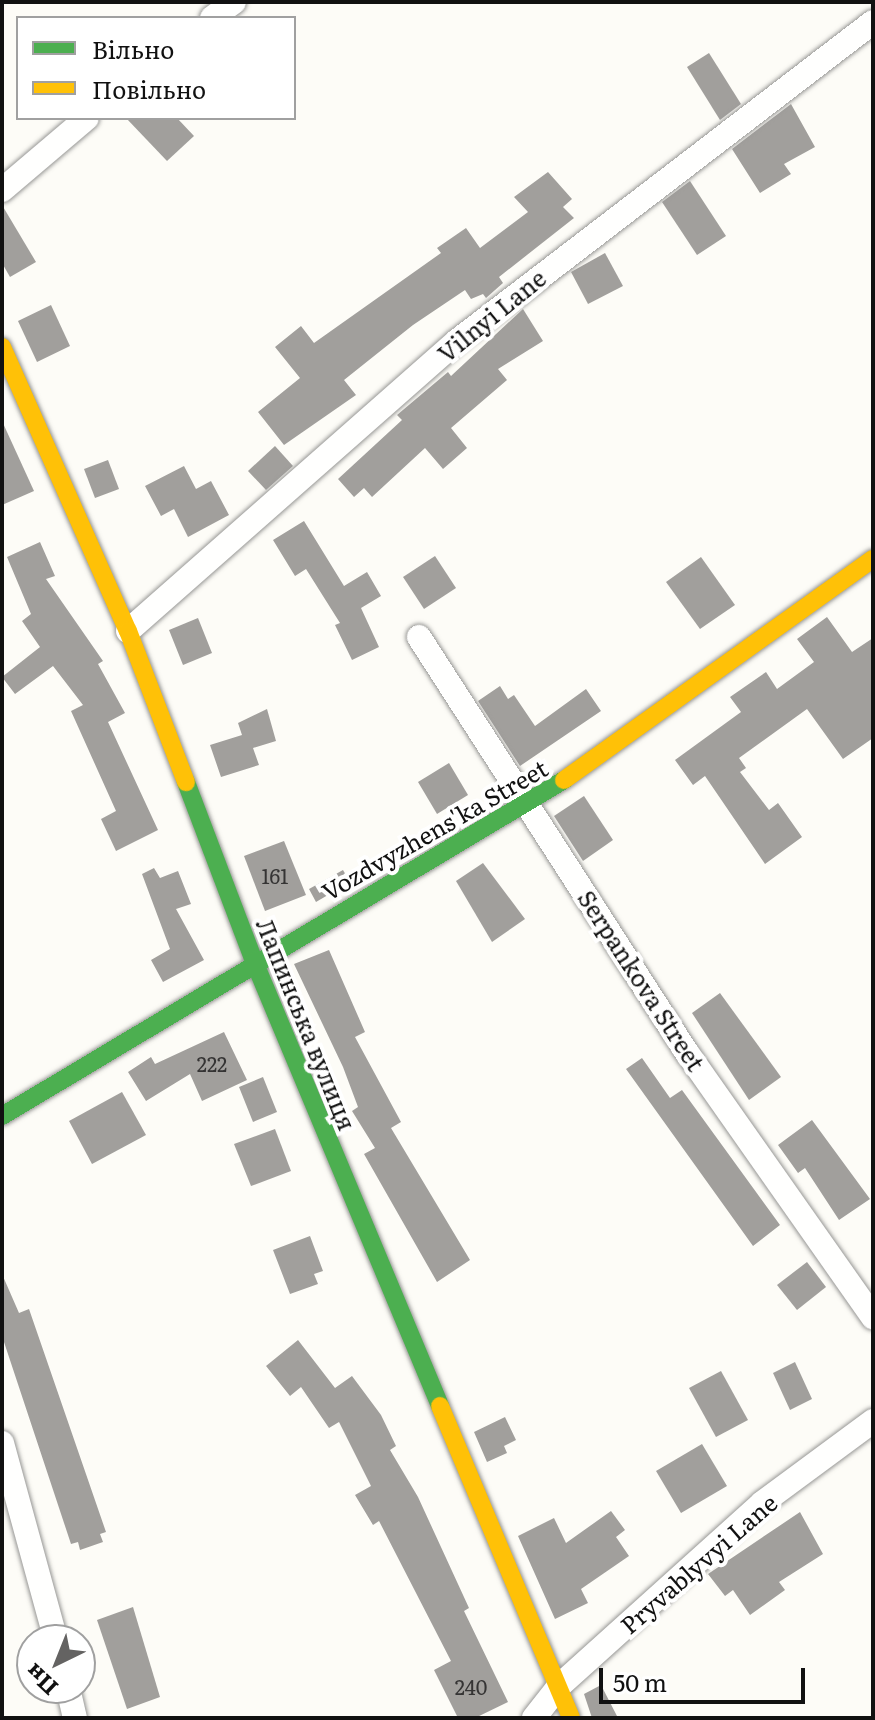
<!DOCTYPE html>
<meta charset="utf-8">
<style>
body{margin:0}
#map{position:relative;width:875px;height:1720px;overflow:hidden;background:#fdfcf7;font-family:Literata,serif}
div>[style]{position:absolute}
.building>*{inset:0;background:#a19f9c}
.roads{filter:drop-shadow(0 0 2px #979795) drop-shadow(0 0 2px #979795)}
.street>*{height:24px;margin:-12px;padding:0 12px;transform-origin:12px;border-radius:12px;background:#fffffe}
.fast>*{height:18px;margin:-9px;padding:0 9px;transform-origin:9px;border-radius:9px;background:#4caf50}
.slow>*{height:18px;margin:-9px;padding:0 9px;transform-origin:9px;border-radius:9px;background:#ffc107}
span{translate:-50% -50%;white-space:nowrap;text-align:center;line-height:1.15;-webkit-text-stroke:8px #fff;paint-order:stroke}
.number-label{font-size:20px;color:#353434}
.number-label span{-webkit-text-stroke-width:0}
.street-label{font-size:24px;color:#111}
.frame{position:absolute;inset:0;border:4px solid #111;pointer-events:none}
.legend{position:absolute;left:16px;top:16px;width:280px;height:104px;box-sizing:border-box;background:#fff;border:2px solid #a0a0a0;margin:0;padding:10px 14px;list-style:none;font-size:24px;color:#111}
.legend li{display:flex;align-items:center;gap:16px;height:40px}
.legend b{width:40px;border:2px solid #a0a0a0}
.north{position:absolute;left:16px;top:1624px;width:80px;height:80px;box-sizing:border-box;background:#fff;border:2px solid #a0a0a0;border-radius:50%;rotate:223deg;font-size:22px;font-weight:700;line-height:32px;text-align:center;color:#111}
.north::after{content:'';display:block;margin:auto;width:28px;height:36px;background:#646362;clip-path:polygon(50% 0,100% 100%,50% 72%,0 100%)}
.scale{position:absolute;left:599px;top:1668px;width:206px;height:36px;box-sizing:border-box;border:4px solid #111;border-top:0;padding-left:10px;font-size:24px;line-height:28px;white-space:nowrap;color:#111;-webkit-text-stroke:6px #fff;paint-order:stroke}
</style>
<div id="map">
<div class="building">
<i style="clip-path:polygon(709px 53px,741px 104px,720px 120px,687px 67px)"></i>
<i style="clip-path:polygon(791px 104px,815px 147px,784px 164px,791px 174px,760px 193px,732px 149px)"></i>
<i style="clip-path:polygon(126px 118px,177px 118px,194px 136px,167px 161px)"></i>
<i style="clip-path:polygon(548px 172px,572px 199px,563px 207px,574px 218px,499px 277px,503px 283px,486px 298px,483px 294px,471px 299px,465px 290px,413px 325px,344px 380px,356px 395px,284px 445px,258px 412px,300px 378px,275px 347px,301px 326px,314px 343px,441px 253px,437px 248px,466px 228px,480px 248px,528px 212px,514px 197px)"></i>
<i style="clip-path:polygon(690px 181px,726px 236px,697px 255px,662px 202px)"></i>
<i style="clip-path:polygon(2px 205px,36px 262px,10px 277px,2px 263px)"></i>
<i style="clip-path:polygon(605px 253px,623px 286px,588px 304px,571px 272px)"></i>
<i style="clip-path:polygon(51px 305px,70px 346px,37px 362px,18px 321px)"></i>
<i style="clip-path:polygon(523px 309px,543px 341px,498px 369px,507px 380px,451px 428px,467px 448px,443px 469px,425px 448px,372px 497px,364px 488px,354px 497px,338px 479px,402px 420px,397px 415px,448px 372px,451px 376px)"></i>
<i style="clip-path:polygon(2px 421px,34px 491px,2px 505px)"></i>
<i style="clip-path:polygon(275px 446px,293px 466px,266px 490px,248px 471px)"></i>
<i style="clip-path:polygon(108px 460px,119px 489px,95px 498px,84px 469px)"></i>
<i style="clip-path:polygon(184px 466px,196px 489px,211px 481px,229px 515px,188px 537px,174px 509px,161px 516px,145px 486px)"></i>
<i style="clip-path:polygon(304px 521px,344px 586px,367px 572px,381px 596px,361px 608px,379px 647px,352px 660px,335px 625px,340px 623px,306px 569px,295px 576px,273px 540px)"></i>
<i style="clip-path:polygon(40px 542px,55px 576px,46px 579px,103px 661px,98px 664px,125px 713px,108px 722px,158px 830px,116px 851px,101px 819px,116px 811px,71px 711px,83px 705px,53px 666px,15px 694px,2px 677px,40px 647px,22px 621px,31px 614px,7px 557px)"></i>
<i style="clip-path:polygon(435px 556px,456px 588px,424px 609px,403px 577px)"></i>
<i style="clip-path:polygon(701px 557px,735px 605px,700px 629px,666px 582px)"></i>
<i style="clip-path:polygon(827px 617px,852px 652px,873px 638px,873px 738px,843px 759px,807px 709px,739px 758px,746px 768px,740px 772px,769px 810px,778px 803px,802px 837px,765px 864px,705px 776px,693px 785px,675px 760px,741px 712px,730px 697px,766px 672px,777px 689px,814px 662px,797px 639px)"></i>
<i style="clip-path:polygon(198px 618px,212px 653px,183px 665px,169px 630px)"></i>
<i style="clip-path:polygon(500px 686px,508px 699px,514px 695px,535px 726px,586px 689px,601px 711px,520px 766px,478px 701px)"></i>
<i style="clip-path:polygon(267px 709px,276px 741px,253px 748px,259px 765px,221px 777px,210px 745px,242px 735px,238px 723px)"></i>
<i style="clip-path:polygon(449px 763px,468px 795px,437px 814px,418px 782px)"></i>
<i style="clip-path:polygon(584px 796px,613px 840px,583px 861px,554px 816px)"></i>
<i style="clip-path:polygon(284px 841px,306px 895px,265px 911px,244px 856px)"></i>
<i style="clip-path:polygon(483px 863px,525px 919px,492px 942px,456px 881px)"></i>
<i style="clip-path:polygon(154px 868px,160px 878px,178px 871px,191px 904px,176px 909px,204px 960px,163px 982px,151px 960px,170px 949px,142px 874px)"></i>
<i style="clip-path:polygon(343px 870px,350px 882px,316px 902px,309px 889px)"></i>
<i style="clip-path:polygon(329px 950px,365px 1032px,355px 1037px,401px 1122px,391px 1128px,470px 1260px,437px 1282px,364px 1154px,375px 1148px,352px 1111px,358px 1107px,343px 1067px,294px 964px)"></i>
<i style="clip-path:polygon(720px 993px,781px 1077px,749px 1100px,692px 1013px)"></i>
<i style="clip-path:polygon(224px 1032px,247px 1080px,202px 1101px,190px 1074px,146px 1101px,128px 1072px,151px 1057px,155px 1064px)"></i>
<i style="clip-path:polygon(642px 1058px,670px 1098px,682px 1090px,780px 1225px,753px 1246px,626px 1069px)"></i>
<i style="clip-path:polygon(263px 1077px,277px 1112px,253px 1122px,239px 1087px)"></i>
<i style="clip-path:polygon(122px 1092px,146px 1135px,92px 1164px,69px 1121px)"></i>
<i style="clip-path:polygon(812px 1120px,870px 1199px,839px 1220px,805px 1168px,798px 1173px,778px 1145px)"></i>
<i style="clip-path:polygon(275px 1129px,291px 1171px,251px 1186px,234px 1144px)"></i>
<i style="clip-path:polygon(310px 1236px,323px 1271px,314px 1274px,318px 1284px,290px 1294px,273px 1250px)"></i>
<i style="clip-path:polygon(807px 1262px,826px 1287px,797px 1310px,777px 1285px)"></i>
<i style="clip-path:polygon(2px 1274px,19px 1313px,29px 1309px,106px 1532px,100px 1534px,103px 1542px,80px 1550px,78px 1542px,71px 1544px,2px 1336px)"></i>
<i style="clip-path:polygon(298px 1340px,335px 1388px,352px 1376px,381px 1415px,396px 1446px,390px 1450px,418px 1497px,469px 1608px,464px 1611px,508px 1702px,475px 1718px,458px 1718px,434px 1670px,451px 1661px,379px 1521px,373px 1525px,355px 1495px,371px 1486px,339px 1422px,329px 1428px,301px 1387px,290px 1396px,266px 1366px)"></i>
<i style="clip-path:polygon(795px 1362px,812px 1399px,790px 1410px,773px 1373px)"></i>
<i style="clip-path:polygon(721px 1371px,748px 1420px,716px 1437px,689px 1388px)"></i>
<i style="clip-path:polygon(505px 1417px,516px 1440px,504px 1446px,507px 1453px,487px 1462px,474px 1432px)"></i>
<i style="clip-path:polygon(702px 1444px,727px 1486px,681px 1513px,656px 1471px)"></i>
<i style="clip-path:polygon(611px 1511px,625px 1530px,616px 1537px,629px 1556px,581px 1589px,588px 1603px,555px 1619px,518px 1536px,554px 1518px,566px 1543px)"></i>
<i style="clip-path:polygon(800px 1512px,823px 1554px,779px 1582px,785px 1590px,750px 1615px,733px 1590px,725px 1596px,708px 1574px)"></i>
<i style="clip-path:polygon(133px 1607px,160px 1697px,127px 1709px,97px 1620px)"></i>
<i style="clip-path:polygon(601px 1685px,618px 1718px,592px 1718px,584px 1694px)"></i>
</div>
<div class="roads">
<div class="street">
<i style="left:212px;top:18px;width:27px;rotate:-36deg"></i>
<i style="left:2px;top:190px;width:111px;rotate:-40.3deg"></i>
<i style="left:128px;top:631px;width:439px;rotate:-41.4deg"></i>
<i style="left:457px;top:341px;width:524px;rotate:-37.48deg"></i>
<i style="left:419px;top:637px;width:496px;rotate:57.2deg"></i>
<i style="left:688px;top:1054px;width:322px;rotate:54.9deg"></i>
<i style="left:2px;top:1443px;width:204px;rotate:74.7deg"></i>
<i style="left:68px;top:1688px;width:31px;rotate:77deg"></i>
<i style="left:534px;top:1718px;width:39px;rotate:-52deg"></i>
<i style="left:558px;top:1687px;width:275px;rotate:-42deg"></i>
<i style="left:762px;top:1503px;width:138px;rotate:-36.5deg"></i>
</div>
<div class="fast">
<i style="left:186px;top:782px;width:191px;rotate:69.2deg"></i>
<i style="left:254px;top:961px;width:482px;rotate:67.3deg"></i>
<i style="left:2px;top:1116px;width:655px;rotate:-30.87deg"></i>
</div>
<div class="slow">
<i style="left:2px;top:347px;width:311px;rotate:66.1deg"></i>
<i style="left:128px;top:631px;width:162px;rotate:69deg"></i>
<i style="left:564px;top:780px;width:380px;rotate:-35.6deg"></i>
<i style="left:440px;top:1406px;width:338px;rotate:67.2deg"></i>
</div>
</div>
<div class="number-label">
<span style="left:275px;top:875px">161</span>
<span style="left:212px;top:1063px">222</span>
<span style="left:471px;top:1686px">240</span>
</div>
<div class="street-label">
<span style="left:491px;top:315px;rotate:-39deg">Vilnyi Lane</span>
<span style="left:434px;top:829px;rotate:-30deg">Vozdvyzhens'ka Street</span>
<span style="left:642px;top:980px;rotate:57deg">Serpankova Street</span>
<span style="left:307px;top:1024px;rotate:68deg">Лапинська вулиця</span>
<span style="left:698px;top:1563px;rotate:-41deg">Pryvablyvyi Lane</span>
</div>
<div class="frame"></div>
<ul class="legend">
<li><b style="height:10px;background:#4caf50"></b>Вільно</li>
<li><b style="height:10px;background:#ffc107"></b>Повільно</li>
</ul>
<div class="north">Пн</div>
<div class="scale">50 m</div>
</div>
